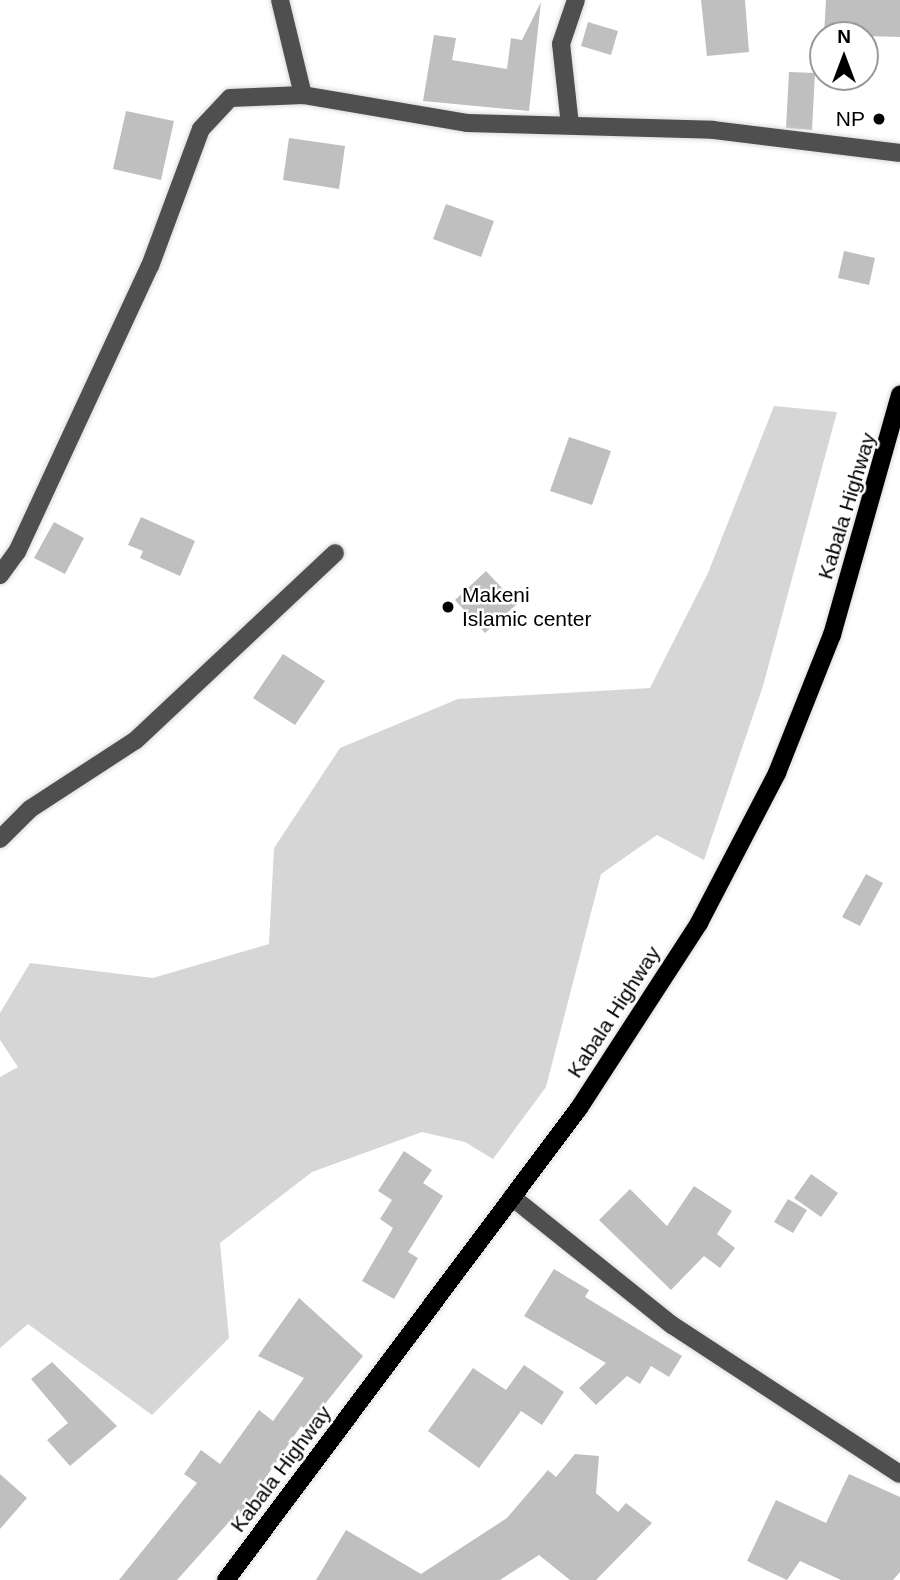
<!DOCTYPE html>
<style>
body{margin:0}
#map{position:relative;width:900px;height:1580px;overflow:hidden;background:#fff;font-family:Helvetica,sans-serif}
div>[style]{position:absolute}
.green>*{inset:0;background:#d6d6d6}
.building>*{inset:0;background:#bfbfbf}
.roads{filter:drop-shadow(0 0 2px #dbdbdb) drop-shadow(0 0 2px #dbdbdb)}
.minor>*{height:18px;margin:-9px;padding:0 9px;transform-origin:9px;border-radius:9px;background:#4f4f4f}
.major>*{height:18px;margin:-9px;padding:0 9px;transform-origin:9px;border-radius:9px;background:#000}
.dots>*{width:19px;height:19px;translate:-50% -50%;box-sizing:border-box;border:4px solid #fff;border-radius:50%}
span{translate:-50% -50%;white-space:nowrap;text-align:center;line-height:1.15;-webkit-text-stroke:5px #fff;paint-order:stroke}
.poi-label{font-size:21px;color:#000}
.right{translate:-100% -50%;text-align:right}
.left{translate:0 -50%;text-align:left}
.street-label{font-size:21px;color:#000}
.north{position:absolute;left:809px;top:21px;width:70px;height:70px;box-sizing:border-box;background:#fff;border:2px solid #999;border-radius:50%;rotate:0deg;font-size:19px;font-weight:700;line-height:28px;text-align:center;color:#000}
.north::after{content:'';display:block;margin:auto;width:24px;height:32px;background:#000;clip-path:polygon(50% 0,100% 100%,50% 72%,0 100%)}
</style>
<div id="map">
<div class="green">
<i style="clip-path:polygon(774px 406px,837px 412px,763px 686px,704px 860px,657px 835px,601px 874px,546px 1087px,493px 1159px,465px 1142px,422px 1132px,312px 1172px,220px 1243px,229px 1338px,152px 1415px,28px 1324px,0 1348px,0 1077px,18px 1067px,0 1040px,0 1013px,30px 963px,153px 978px,269px 944px,274px 848px,340px 748px,458px 699px,650px 688px,708px 573px)"></i>
</div>
<div class="building">
<i style="clip-path:polygon(701px 0,745px 0,749px 52px,707px 56px)"></i>
<i style="clip-path:polygon(826px 0,900px 0,900px 37px,824px 35px)"></i>
<i style="clip-path:polygon(541px 2px,529px 111px,423px 101px,434px 35px,456px 38px,452px 60px,507px 69px,511px 38px,522px 40px)"></i>
<i style="clip-path:polygon(588px 22px,618px 31px,611px 55px,581px 46px)"></i>
<i style="clip-path:polygon(789px 72px,815px 73px,812px 130px,786px 128px)"></i>
<i style="clip-path:polygon(126px 111px,174px 121px,161px 180px,113px 169px)"></i>
<i style="clip-path:polygon(289px 138px,345px 146px,339px 189px,283px 180px)"></i>
<i style="clip-path:polygon(446px 204px,494px 221px,481px 257px,433px 239px)"></i>
<i style="clip-path:polygon(844px 251px,875px 258px,869px 285px,838px 278px)"></i>
<i style="clip-path:polygon(569px 437px,611px 451px,592px 505px,550px 491px)"></i>
<i style="clip-path:polygon(141px 517px,195px 541px,180px 576px,140px 558px,143px 551px,128px 545px)"></i>
<i style="clip-path:polygon(54px 522px,84px 538px,65px 574px,34px 558px)"></i>
<i style="clip-path:polygon(486px 571px,517px 604px,485px 633px,455px 600px)"></i>
<i style="clip-path:polygon(283px 654px,325px 681px,295px 725px,253px 698px)"></i>
<i style="clip-path:polygon(866px 874px,883px 883px,860px 926px,842px 917px)"></i>
<i style="clip-path:polygon(404px 1151px,432px 1170px,423px 1183px,443px 1196px,408px 1252px,418px 1258px,394px 1299px,362px 1281px,393px 1228px,380px 1219px,392px 1200px,378px 1191px)"></i>
<i style="clip-path:polygon(811px 1174px,838px 1193px,821px 1217px,794px 1198px)"></i>
<i style="clip-path:polygon(694px 1186px,732px 1211px,717px 1234px,735px 1248px,720px 1268px,704px 1256px,671px 1290px,599px 1220px,630px 1189px,667px 1226px)"></i>
<i style="clip-path:polygon(788px 1199px,807px 1210px,793px 1233px,774px 1222px)"></i>
<i style="clip-path:polygon(554px 1269px,589px 1290px,585px 1297px,682px 1356px,669px 1377px,651px 1366px,640px 1384px,627px 1376px,596px 1405px,579px 1388px,606px 1363px,524px 1316px)"></i>
<i style="clip-path:polygon(299px 1298px,363px 1356px,305px 1429px,301px 1426px,233px 1525px,229px 1522px,177px 1580px,119px 1580px,197px 1483px,184px 1474px,201px 1450px,220px 1464px,259px 1410px,273px 1421px,304px 1378px,258px 1356px)"></i>
<i style="clip-path:polygon(52px 1362px,117px 1426px,70px 1466px,47px 1440px,68px 1423px,31px 1379px)"></i>
<i style="clip-path:polygon(524px 1365px,564px 1392px,542px 1425px,521px 1411px,479px 1468px,428px 1431px,473px 1368px,506px 1390px)"></i>
<i style="clip-path:polygon(575px 1454px,599px 1456px,596px 1493px,618px 1512px,626px 1503px,652px 1523px,596px 1580px,570px 1580px,539px 1555px,500px 1580px,316px 1580px,346px 1530px,421px 1574px,507px 1518px,548px 1470px,556px 1477px)"></i>
<i style="clip-path:polygon(0 1474px,27px 1498px,0 1529px)"></i>
<i style="clip-path:polygon(849px 1474px,900px 1497px,900px 1572px,893px 1580px,841px 1580px,800px 1561px,787px 1580px,747px 1561px,776px 1500px,826px 1523px)"></i>
</div>
<div class="roads">
<div class="minor">
<i style="left:280px;top:0;width:98px;rotate:76.4deg"></i>
<i style="left:570px;top:125px;width:81px;rotate:-96.3deg"></i>
<i style="left:561px;top:44px;width:46px;rotate:-71.2deg"></i>
<i style="left:0;top:575px;width:29px;rotate:-54deg"></i>
<i style="left:17px;top:552px;width:315px;rotate:-65.1deg"></i>
<i style="left:150px;top:266px;width:146px;rotate:-69.6deg"></i>
<i style="left:201px;top:129px;width:42px;rotate:-46.9deg"></i>
<i style="left:230px;top:98px;width:73px;rotate:-2.4deg"></i>
<i style="left:303px;top:95px;width:166px;rotate:9.7deg"></i>
<i style="left:467px;top:123px;width:246px;rotate:1.6deg"></i>
<i style="left:713px;top:130px;width:188px;rotate:7deg"></i>
<i style="left:0;top:839px;width:42px;rotate:-45deg"></i>
<i style="left:30px;top:809px;width:126px;rotate:-33.1deg"></i>
<i style="left:136px;top:740px;width:273px;rotate:-43.2deg"></i>
<i style="left:512px;top:1197px;width:205px;rotate:38.7deg"></i>
<i style="left:672px;top:1325px;width:272px;rotate:33.2deg"></i>
</div>
<div class="major">
<i style="left:226px;top:1580px;width:589px;rotate:-53.21deg"></i>
<i style="left:579px;top:1108px;width:221px;rotate:-57deg"></i>
<i style="left:699px;top:923px;width:169px;rotate:-62.5deg"></i>
<i style="left:777px;top:773px;width:149px;rotate:-68.3deg"></i>
<i style="left:832px;top:635px;width:250px;rotate:-74.2deg"></i>
</div>
</div>
<div class="dots">
<i style="left:879px;top:119px;background:#000"></i>
<i style="left:448px;top:607px;background:#000"></i>
</div>
<div class="poi-label">
<span class="right" style="left:865px;top:119px">NP</span>
<span class="left" style="left:462px;top:607px">Makeni<br>Islamic center</span>
</div>
<div class="street-label">
<span style="left:847px;top:506px;rotate:-73deg">Kabala Highway</span>
<span style="left:614px;top:1012px;rotate:-57deg">Kabala Highway</span>
<span style="left:281px;top:1469px;rotate:-53deg">Kabala Highway</span>
</div>
<div class="north">N</div>
</div>
